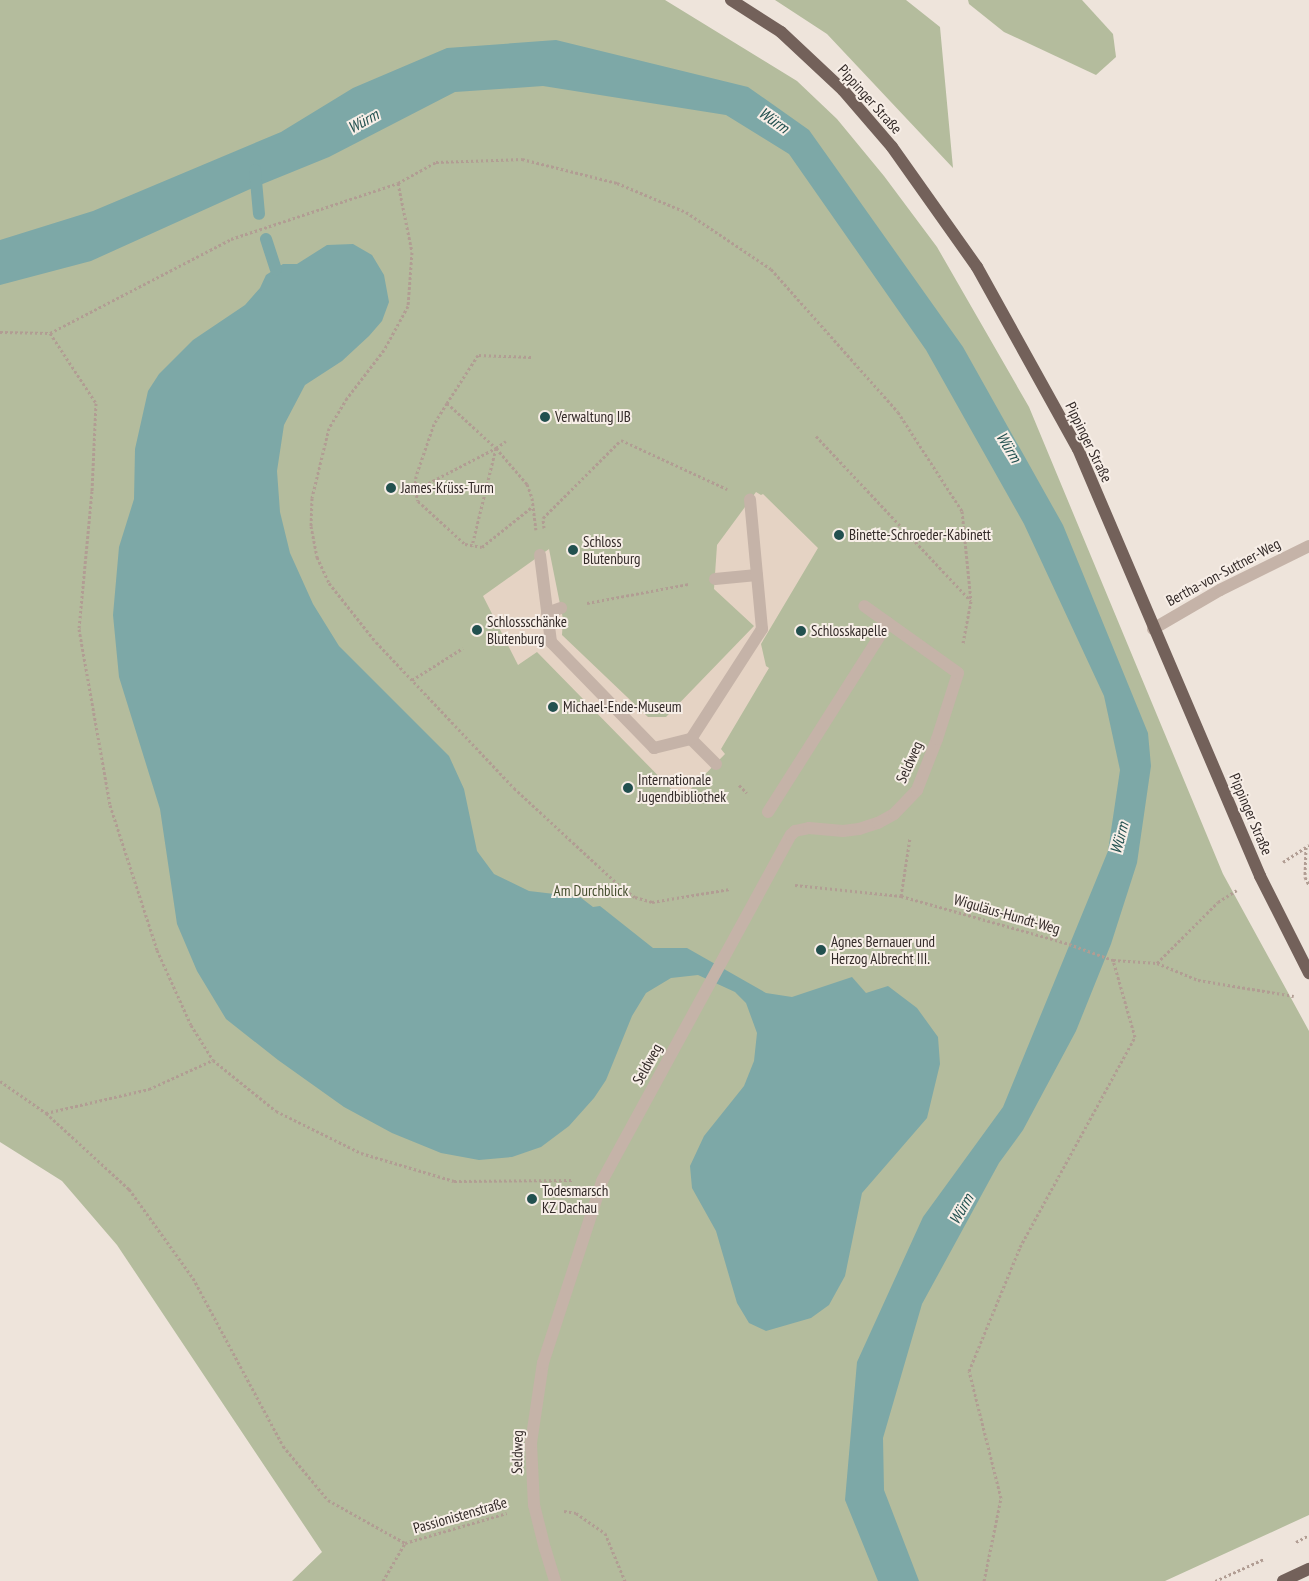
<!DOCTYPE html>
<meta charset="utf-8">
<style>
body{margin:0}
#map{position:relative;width:1309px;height:1581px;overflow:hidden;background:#eee4db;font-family:"PT Sans Narrow",sans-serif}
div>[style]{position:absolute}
.green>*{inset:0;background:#b4bc9d}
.plaza>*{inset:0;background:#e5d3c4}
.water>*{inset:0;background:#7da8a7}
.stream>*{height:12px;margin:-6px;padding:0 6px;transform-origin:6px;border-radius:6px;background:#7da8a7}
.path>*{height:3px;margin-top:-1.5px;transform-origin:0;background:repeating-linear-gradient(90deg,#b19d93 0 2.5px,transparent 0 5px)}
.minor>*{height:12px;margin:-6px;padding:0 6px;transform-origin:6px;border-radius:6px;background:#c5b3a8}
.major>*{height:12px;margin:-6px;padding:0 6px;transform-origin:6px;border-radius:6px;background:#73615a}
.dots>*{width:14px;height:14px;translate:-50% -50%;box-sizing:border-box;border:2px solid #f7eee7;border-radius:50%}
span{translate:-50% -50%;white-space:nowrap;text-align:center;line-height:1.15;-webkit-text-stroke:4px #f7eee7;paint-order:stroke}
.street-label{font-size:15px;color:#332a28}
.poi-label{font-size:15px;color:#332a28}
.left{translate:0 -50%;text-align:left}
.park-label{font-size:15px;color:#454e2e}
.water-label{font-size:16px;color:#22504f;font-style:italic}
</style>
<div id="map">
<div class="green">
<i style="clip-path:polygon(0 0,665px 0,797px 81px,837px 119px,884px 176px,937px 247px,1029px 407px,1223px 874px,1309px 1031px,1309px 1515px,1165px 1581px,292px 1581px,322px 1552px,117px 1245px,62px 1181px,0 1142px)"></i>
<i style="clip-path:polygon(775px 0,906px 0,940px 27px,953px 168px,827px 34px)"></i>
<i style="clip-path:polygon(968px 0,1082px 0,1113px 34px,1116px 57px,1096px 75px,1004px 32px,969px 4px)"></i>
</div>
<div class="plaza">
<i style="clip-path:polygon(756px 492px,761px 495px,763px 494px,818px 548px,761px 644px,766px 666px,769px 668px,721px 749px,725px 754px,681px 799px,537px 652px,518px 665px,483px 596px,549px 549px,563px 619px,562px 635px,648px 717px,666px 717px,754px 626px,714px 589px,717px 545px)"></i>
</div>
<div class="water">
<i style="clip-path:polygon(556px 40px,748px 87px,809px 130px,963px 347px,1063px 525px,1148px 733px,1151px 766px,1137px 863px,1111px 944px,1076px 1031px,1023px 1130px,999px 1163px,922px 1304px,883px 1438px,884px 1490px,919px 1581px,878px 1581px,845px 1500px,857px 1362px,923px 1217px,1003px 1107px,1108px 851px,1120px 770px,1104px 696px,1024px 524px,926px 350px,789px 154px,726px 115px,543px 86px,455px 92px,329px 157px,248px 190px,91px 261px,0 285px,0 240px,93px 211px,281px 132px,353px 88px,447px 48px)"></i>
<i style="clip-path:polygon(353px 244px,372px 255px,384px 275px,389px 302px,382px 321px,369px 336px,342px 361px,305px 385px,284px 425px,277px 471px,280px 512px,290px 553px,313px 604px,339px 646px,449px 756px,464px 789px,477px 851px,494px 874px,529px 891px,580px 897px,593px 907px,600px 906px,653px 948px,687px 948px,766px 993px,792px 997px,852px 977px,866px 993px,888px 986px,917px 1008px,938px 1037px,940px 1064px,927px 1118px,862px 1193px,845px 1276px,829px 1305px,811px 1318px,766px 1331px,749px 1323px,737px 1303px,716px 1231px,692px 1188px,690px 1166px,704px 1136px,744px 1086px,754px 1061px,757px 1033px,746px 1003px,735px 992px,698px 975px,671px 978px,646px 993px,632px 1016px,606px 1080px,594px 1098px,569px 1126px,541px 1147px,512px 1157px,479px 1160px,441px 1153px,392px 1133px,344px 1107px,278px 1060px,226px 1019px,197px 971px,177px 924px,160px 809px,119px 677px,113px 615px,119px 547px,134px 499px,135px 449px,148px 391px,159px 374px,193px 340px,245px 305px,260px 288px,266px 275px,283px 264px,297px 264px,327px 245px)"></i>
</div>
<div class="stream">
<i style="left:255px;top:170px;width:44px;rotate:84.8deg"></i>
<i style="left:266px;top:239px;width:32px;rotate:72deg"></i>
</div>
<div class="path">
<i style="left:398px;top:183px;width:70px;rotate:78.5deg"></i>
<i style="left:412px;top:252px;width:54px;rotate:94.2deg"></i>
<i style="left:408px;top:306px;width:50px;rotate:118.6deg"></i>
<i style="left:384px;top:350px;width:61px;rotate:127.6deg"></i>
<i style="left:347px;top:398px;width:35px;rotate:121deg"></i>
<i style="left:329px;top:428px;width:72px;rotate:103.7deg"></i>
<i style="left:312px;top:498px;width:28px;rotate:92deg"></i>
<i style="left:311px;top:526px;width:32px;rotate:79deg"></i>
<i style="left:317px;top:557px;width:29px;rotate:65deg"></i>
<i style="left:329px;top:583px;width:75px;rotate:51.5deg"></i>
<i style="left:376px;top:642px;width:201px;rotate:46.6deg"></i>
<i style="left:514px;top:788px;width:146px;rotate:42.8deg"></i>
<i style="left:621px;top:887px;width:17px;rotate:36deg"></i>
<i style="left:635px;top:897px;width:18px;rotate:16deg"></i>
<i style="left:652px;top:902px;width:79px;rotate:-9.5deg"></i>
<i style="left:0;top:332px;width:50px;rotate:1.1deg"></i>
<i style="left:50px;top:333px;width:204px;rotate:-27.4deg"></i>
<i style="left:231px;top:239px;width:176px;rotate:-18.5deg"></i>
<i style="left:398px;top:183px;width:43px;rotate:-28.9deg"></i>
<i style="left:436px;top:162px;width:86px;rotate:-2deg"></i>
<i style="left:522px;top:159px;width:98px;rotate:14.2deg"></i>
<i style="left:617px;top:183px;width:75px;rotate:22.8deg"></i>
<i style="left:686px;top:212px;width:102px;rotate:33.8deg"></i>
<i style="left:771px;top:269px;width:191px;rotate:48.4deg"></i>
<i style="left:898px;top:412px;width:118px;rotate:57.1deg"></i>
<i style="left:962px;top:511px;width:90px;rotate:84.3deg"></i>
<i style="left:971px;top:601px;width:43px;rotate:100.8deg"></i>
<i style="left:50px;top:333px;width:84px;rotate:56.7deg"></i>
<i style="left:96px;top:403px;width:88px;rotate:92.6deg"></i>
<i style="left:92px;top:491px;width:139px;rotate:95.4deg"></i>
<i style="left:79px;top:629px;width:179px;rotate:80deg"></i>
<i style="left:110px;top:805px;width:152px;rotate:72deg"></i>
<i style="left:157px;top:950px;width:82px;rotate:65.6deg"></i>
<i style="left:191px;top:1025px;width:41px;rotate:57.8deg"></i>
<i style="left:213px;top:1060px;width:81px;rotate:39deg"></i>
<i style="left:276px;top:1111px;width:95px;rotate:26.3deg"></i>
<i style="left:361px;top:1153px;width:97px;rotate:16.8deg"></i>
<i style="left:454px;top:1181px;width:119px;rotate:-0.5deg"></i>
<i style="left:531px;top:357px;width:53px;rotate:-177.8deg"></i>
<i style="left:478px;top:355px;width:57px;rotate:122.9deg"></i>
<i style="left:447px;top:403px;width:67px;rotate:42.6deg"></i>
<i style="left:496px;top:448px;width:48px;rotate:49.3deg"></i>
<i style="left:527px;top:484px;width:15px;rotate:70deg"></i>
<i style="left:532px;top:498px;width:32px;rotate:83deg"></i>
<i style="left:447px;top:403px;width:25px;rotate:122deg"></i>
<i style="left:434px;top:424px;width:55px;rotate:109.1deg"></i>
<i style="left:416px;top:476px;width:14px;rotate:94deg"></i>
<i style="left:415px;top:490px;width:11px;rotate:75deg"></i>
<i style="left:418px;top:501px;width:64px;rotate:42.5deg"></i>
<i style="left:465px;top:544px;width:17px;rotate:10deg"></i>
<i style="left:482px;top:547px;width:64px;rotate:-38.7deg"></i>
<i style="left:816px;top:436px;width:226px;rotate:46.8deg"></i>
<i style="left:496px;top:448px;width:12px;rotate:-35deg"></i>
<i style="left:415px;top:490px;width:91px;rotate:-27.4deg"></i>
<i style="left:496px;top:448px;width:101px;rotate:103.8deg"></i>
<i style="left:544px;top:528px;width:10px;rotate:-96deg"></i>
<i style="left:543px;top:518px;width:110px;rotate:-45deg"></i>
<i style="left:621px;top:440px;width:117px;rotate:24.8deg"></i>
<i style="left:587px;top:603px;width:104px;rotate:-10.6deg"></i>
<i style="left:412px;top:680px;width:60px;rotate:-32.1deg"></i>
<i style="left:739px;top:785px;width:11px;rotate:45deg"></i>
<i style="left:1306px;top:847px;width:30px;rotate:92deg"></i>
<i style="left:1305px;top:877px;width:9px;rotate:63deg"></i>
<i style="left:1283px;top:862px;width:31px;rotate:-33deg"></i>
<i style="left:795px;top:885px;width:107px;rotate:5.9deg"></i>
<i style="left:901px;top:896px;width:175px;rotate:15.9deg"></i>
<i style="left:1069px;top:944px;width:47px;rotate:20deg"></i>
<i style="left:1113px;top:960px;width:44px;rotate:3.9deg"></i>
<i style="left:1157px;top:963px;width:86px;rotate:-45deg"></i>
<i style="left:1218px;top:902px;width:22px;rotate:-32deg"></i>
<i style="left:901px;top:896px;width:59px;rotate:-81.2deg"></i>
<i style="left:1157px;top:963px;width:44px;rotate:22.5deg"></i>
<i style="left:1198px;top:980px;width:97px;rotate:9.5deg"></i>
<i style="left:0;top:1081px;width:56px;rotate:34.8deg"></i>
<i style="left:46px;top:1113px;width:113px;rotate:42.5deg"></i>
<i style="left:129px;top:1189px;width:110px;rotate:54.3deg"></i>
<i style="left:193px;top:1278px;width:191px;rotate:61.8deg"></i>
<i style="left:283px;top:1446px;width:70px;rotate:50.2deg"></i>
<i style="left:328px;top:1500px;width:88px;rotate:29.2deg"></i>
<i style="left:46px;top:1113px;width:106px;rotate:-13.1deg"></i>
<i style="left:149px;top:1089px;width:70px;rotate:-24.4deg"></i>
<i style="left:564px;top:1511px;width:12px;rotate:9deg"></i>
<i style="left:576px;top:1513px;width:35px;rotate:35deg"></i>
<i style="left:605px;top:1533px;width:52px;rotate:67.4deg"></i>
<i style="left:1296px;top:1542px;width:15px;rotate:-28deg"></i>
<i style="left:383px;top:1581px;width:44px;rotate:-59.9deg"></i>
<i style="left:405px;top:1543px;width:106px;rotate:-16.4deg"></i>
<i style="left:984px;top:1581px;width:85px;rotate:-78.4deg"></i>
<i style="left:1001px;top:1498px;width:131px;rotate:-104.1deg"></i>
<i style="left:969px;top:1371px;width:134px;rotate:-67.6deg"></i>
<i style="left:1020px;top:1247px;width:239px;rotate:-61.3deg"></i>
<i style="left:1135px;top:1037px;width:80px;rotate:-105.9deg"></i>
<i style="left:1215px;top:1581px;width:54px;rotate:-24.2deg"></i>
</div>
<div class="minor">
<i style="left:540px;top:555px;width:88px;rotate:82.8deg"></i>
<i style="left:551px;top:642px;width:148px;rotate:45.8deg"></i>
<i style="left:654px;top:748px;width:38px;rotate:-14deg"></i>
<i style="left:715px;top:579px;width:42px;rotate:-5.4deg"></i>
<i style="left:547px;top:613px;width:15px;rotate:-20deg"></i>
<i style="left:1153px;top:629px;width:78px;rotate:-30.2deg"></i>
<i style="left:1220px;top:590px;width:99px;rotate:-26.3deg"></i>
<i style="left:716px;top:764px;width:35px;rotate:-135deg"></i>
<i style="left:691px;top:739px;width:131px;rotate:-57.2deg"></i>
<i style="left:762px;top:629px;width:130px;rotate:-95.3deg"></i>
<i style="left:768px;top:812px;width:224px;rotate:-57.6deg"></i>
<i style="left:555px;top:1581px;width:34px;rotate:-107deg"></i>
<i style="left:545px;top:1549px;width:45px;rotate:-104deg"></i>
<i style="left:534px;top:1505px;width:62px;rotate:-92.8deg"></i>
<i style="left:531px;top:1443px;width:81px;rotate:-81.5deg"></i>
<i style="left:543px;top:1363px;width:191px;rotate:-72deg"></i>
<i style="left:602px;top:1181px;width:394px;rotate:-61.4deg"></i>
<i style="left:791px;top:835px;width:6px;rotate:-45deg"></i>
<i style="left:795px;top:831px;width:14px;rotate:-12deg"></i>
<i style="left:809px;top:828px;width:34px;rotate:5deg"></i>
<i style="left:843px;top:831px;width:16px;rotate:-7deg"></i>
<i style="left:859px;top:829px;width:20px;rotate:-18deg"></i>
<i style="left:878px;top:823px;width:18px;rotate:-29deg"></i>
<i style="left:894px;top:814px;width:33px;rotate:-46deg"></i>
<i style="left:917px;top:790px;width:55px;rotate:-68.6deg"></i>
<i style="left:937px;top:739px;width:69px;rotate:-72.3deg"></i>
<i style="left:958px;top:673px;width:115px;rotate:-144.5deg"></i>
</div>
<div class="major">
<i style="left:731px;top:0;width:59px;rotate:32.6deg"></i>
<i style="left:781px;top:32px;width:85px;rotate:43.1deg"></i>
<i style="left:843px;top:90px;width:75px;rotate:49.3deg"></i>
<i style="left:892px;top:147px;width:147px;rotate:54.7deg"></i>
<i style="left:977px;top:267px;width:208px;rotate:61deg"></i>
<i style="left:1078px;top:449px;width:464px;rotate:66.9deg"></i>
<i style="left:1260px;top:876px;width:109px;rotate:63.2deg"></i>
<i style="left:1283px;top:1581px;width:29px;rotate:-25deg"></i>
</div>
<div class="dots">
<i style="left:545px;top:417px;background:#22504f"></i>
<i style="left:391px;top:488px;background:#22504f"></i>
<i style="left:839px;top:535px;background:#22504f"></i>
<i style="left:573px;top:550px;background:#22504f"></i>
<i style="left:477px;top:630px;background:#22504f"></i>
<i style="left:801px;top:631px;background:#22504f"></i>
<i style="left:553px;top:707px;background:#22504f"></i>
<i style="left:628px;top:788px;background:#22504f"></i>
<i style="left:821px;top:950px;background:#22504f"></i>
<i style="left:532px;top:1199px;background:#22504f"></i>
</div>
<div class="street-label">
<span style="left:870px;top:99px;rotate:48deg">Pippinger Straße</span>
<span style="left:1089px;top:442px;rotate:64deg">Pippinger Straße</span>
<span style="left:1223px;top:572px;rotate:-28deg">Bertha-von-Suttner-Weg</span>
<span style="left:909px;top:762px;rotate:-66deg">Seldweg</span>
<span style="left:1251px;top:814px;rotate:67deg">Pippinger Straße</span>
<span style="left:1007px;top:914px;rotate:16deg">Wiguläus-Hundt-Weg</span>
<span style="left:647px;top:1064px;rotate:-61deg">Seldweg</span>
<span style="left:517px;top:1452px;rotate:-89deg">Seldweg</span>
<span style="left:460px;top:1515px;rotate:-16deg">Passionistenstraße</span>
</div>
<div class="poi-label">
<span class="left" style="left:555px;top:417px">Verwaltung IJB</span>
<span class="left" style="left:401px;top:488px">James-Krüss-Turm</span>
<span class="left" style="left:849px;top:535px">Binette-Schroeder-Kabinett</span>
<span class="left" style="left:583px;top:550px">Schloss<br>Blutenburg</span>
<span class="left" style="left:487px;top:630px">Schlossschänke<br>Blutenburg</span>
<span class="left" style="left:811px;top:631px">Schlosskapelle</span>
<span class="left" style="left:563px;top:707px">Michael-Ende-Museum</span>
<span class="left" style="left:638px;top:788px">Internationale<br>Jugendbibliothek</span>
<span class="left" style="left:831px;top:950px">Agnes Bernauer und<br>Herzog Albrecht III.</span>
<span class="left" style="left:542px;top:1199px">Todesmarsch<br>KZ Dachau</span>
</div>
<div class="park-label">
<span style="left:591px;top:891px">Am Durchblick</span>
</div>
<div class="water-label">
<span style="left:774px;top:120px;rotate:35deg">Würm</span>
<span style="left:363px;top:121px;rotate:-29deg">Würm</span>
<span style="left:1009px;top:447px;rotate:59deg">Würm</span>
<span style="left:1119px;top:838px;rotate:-75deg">Würm</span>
<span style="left:961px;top:1209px;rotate:-60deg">Würm</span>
</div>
</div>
